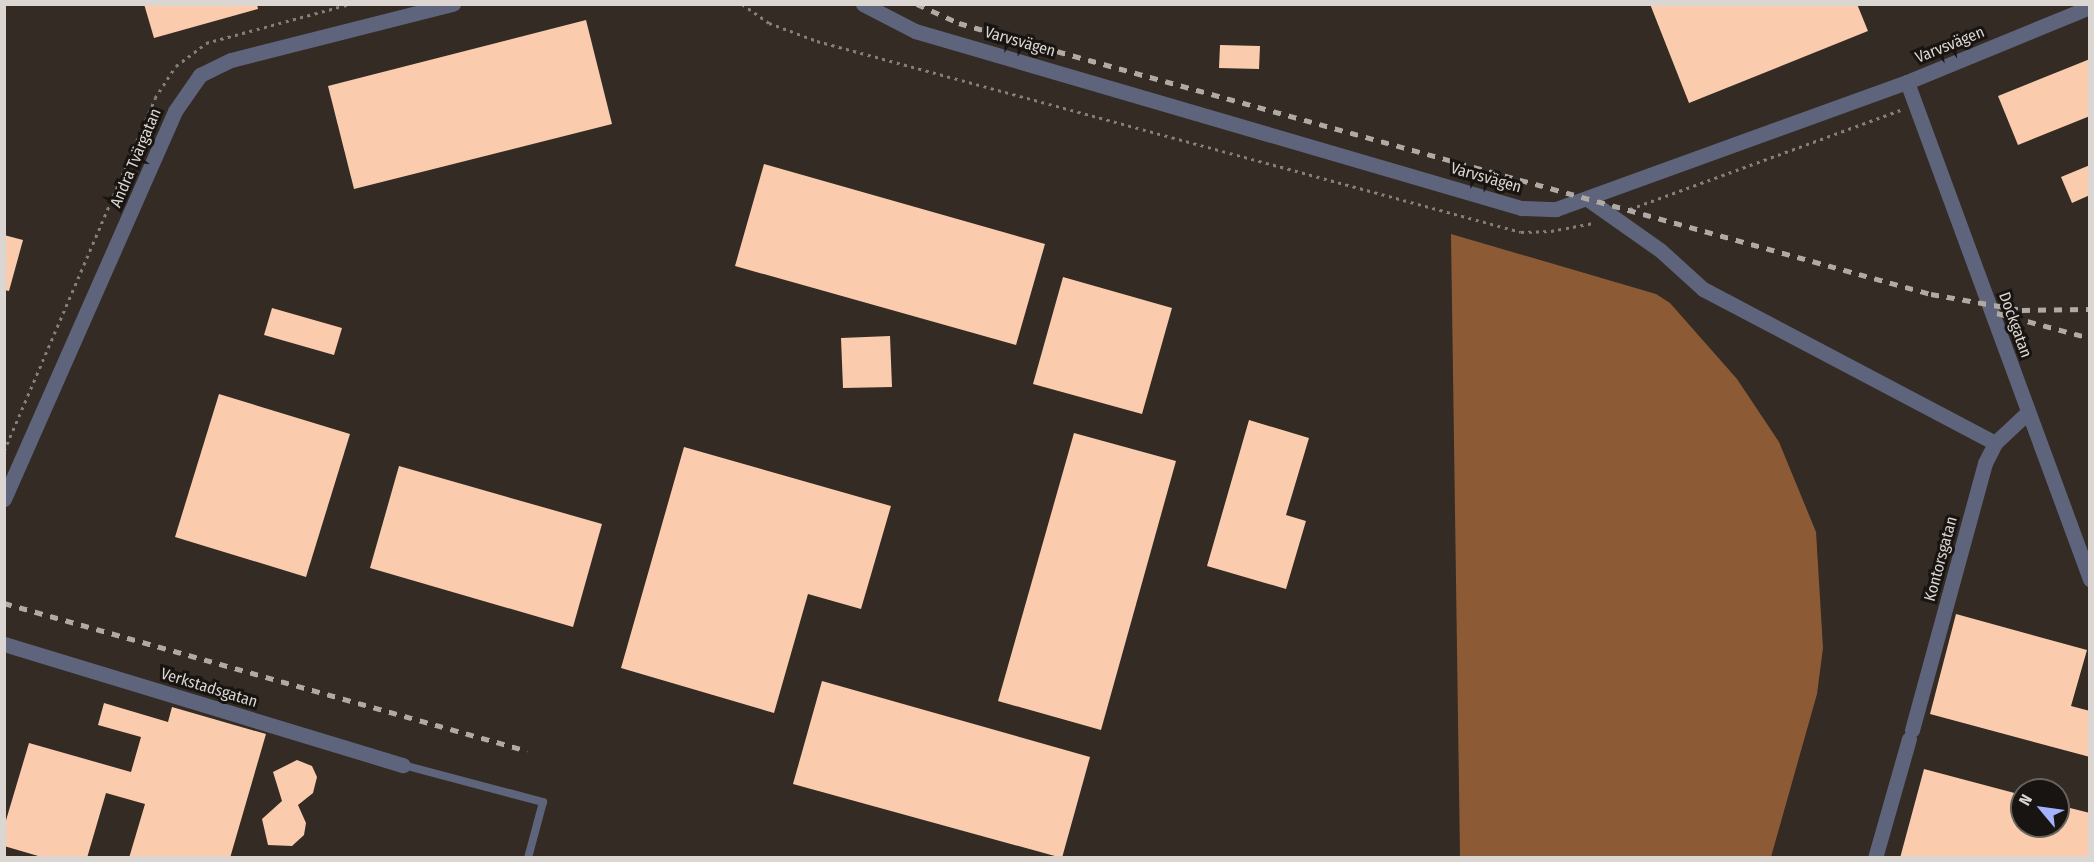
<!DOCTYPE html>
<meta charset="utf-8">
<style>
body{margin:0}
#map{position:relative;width:2094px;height:862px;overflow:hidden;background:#332b24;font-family:"Fira Sans Condensed",sans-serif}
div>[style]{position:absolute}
.water>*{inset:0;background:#8c5b35}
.building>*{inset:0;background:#faccad}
.path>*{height:3px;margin-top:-1.5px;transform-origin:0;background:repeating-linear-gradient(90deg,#867f79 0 3px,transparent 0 7.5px)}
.lane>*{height:8px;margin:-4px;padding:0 4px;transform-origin:4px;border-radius:4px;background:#5e647b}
.street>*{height:15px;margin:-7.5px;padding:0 7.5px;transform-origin:7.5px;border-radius:7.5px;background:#5e647b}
.rail>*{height:4.5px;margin-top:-2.25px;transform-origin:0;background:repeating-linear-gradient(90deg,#b0a9a4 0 8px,transparent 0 16px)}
span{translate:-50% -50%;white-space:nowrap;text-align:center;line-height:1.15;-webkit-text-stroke:6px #181411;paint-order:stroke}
.street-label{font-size:16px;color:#dcd6d2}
.frame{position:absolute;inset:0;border:6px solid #dcd6d2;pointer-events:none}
.north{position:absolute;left:2010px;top:778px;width:60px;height:60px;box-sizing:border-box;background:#181411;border:2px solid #66625e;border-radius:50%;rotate:299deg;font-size:16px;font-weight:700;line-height:24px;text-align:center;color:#dcd6d2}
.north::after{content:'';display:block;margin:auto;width:21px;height:27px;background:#a2b2fd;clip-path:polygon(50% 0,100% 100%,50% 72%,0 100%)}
</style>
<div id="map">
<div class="water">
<i style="clip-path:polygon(1451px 234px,1656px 294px,1670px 303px,1737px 379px,1779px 442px,1816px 532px,1823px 648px,1817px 694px,1771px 857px,1460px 857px)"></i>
</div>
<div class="building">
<i style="clip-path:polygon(144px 4px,257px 4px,258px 9px,154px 38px)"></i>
<i style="clip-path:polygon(1650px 4px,1857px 4px,1868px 31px,1689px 103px)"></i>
<i style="clip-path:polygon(586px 20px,612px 124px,354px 189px,328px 86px)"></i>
<i style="clip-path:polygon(1220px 45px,1260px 46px,1259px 69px,1219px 68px)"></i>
<i style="clip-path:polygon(2090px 59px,2090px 116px,2018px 145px,1998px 96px)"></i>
<i style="clip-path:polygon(764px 164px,1045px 244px,1016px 345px,735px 266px)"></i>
<i style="clip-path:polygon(2090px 165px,2090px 195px,2072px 203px,2061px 177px)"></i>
<i style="clip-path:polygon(4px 235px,23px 240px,9px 291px,4px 290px)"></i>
<i style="clip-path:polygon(1063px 277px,1172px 308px,1142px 414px,1033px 384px)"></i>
<i style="clip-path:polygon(272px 308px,342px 328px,334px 355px,264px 335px)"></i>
<i style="clip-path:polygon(890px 336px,892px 387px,843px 388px,841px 338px)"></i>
<i style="clip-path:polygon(219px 394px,350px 434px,306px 577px,175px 537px)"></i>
<i style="clip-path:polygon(1249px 420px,1309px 438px,1286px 515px,1306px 521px,1286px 589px,1207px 566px)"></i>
<i style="clip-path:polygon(1074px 433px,1176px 461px,1101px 730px,998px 701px)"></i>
<i style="clip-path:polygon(684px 447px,891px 506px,861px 609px,808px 594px,774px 713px,621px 668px)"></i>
<i style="clip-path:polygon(399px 466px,602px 524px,573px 627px,370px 568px)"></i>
<i style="clip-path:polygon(1956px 614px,2087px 650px,2071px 706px,2090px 711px,2090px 757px,1930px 714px)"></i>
<i style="clip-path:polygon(822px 681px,1090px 757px,1062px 858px,793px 784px)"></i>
<i style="clip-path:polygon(104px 703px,168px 722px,172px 707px,266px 734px,230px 858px,129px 858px,145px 804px,106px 793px,87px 858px,45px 858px,4px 846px,4px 827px,29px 743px,131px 772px,141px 737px,98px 725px)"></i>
<i style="clip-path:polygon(297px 760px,312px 766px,317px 777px,313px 793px,298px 805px,306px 823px,304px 835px,292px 846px,268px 845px,262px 819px,282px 801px,273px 772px)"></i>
<i style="clip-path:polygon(1924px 769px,2022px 795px,2022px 826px,2058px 826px,2058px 805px,2090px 813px,2090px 858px,1900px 858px)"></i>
</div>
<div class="path">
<i style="left:742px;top:4px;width:33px;rotate:35deg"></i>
<i style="left:769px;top:23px;width:51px;rotate:20.6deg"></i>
<i style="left:817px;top:41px;width:729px;rotate:15.18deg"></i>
<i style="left:1521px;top:232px;width:30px;rotate:-2deg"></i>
<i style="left:1551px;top:231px;width:43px;rotate:-10.8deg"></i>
<i style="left:1630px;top:209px;width:288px;rotate:-20.1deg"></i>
<i style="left:4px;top:451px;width:384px;rotate:-66.8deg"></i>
<i style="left:155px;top:98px;width:38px;rotate:-57deg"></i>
<i style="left:176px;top:66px;width:38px;rotate:-37deg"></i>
<i style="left:206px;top:43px;width:149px;rotate:-15.2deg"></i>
</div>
<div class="lane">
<i style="left:403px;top:765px;width:145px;rotate:14.8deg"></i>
<i style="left:543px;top:802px;width:58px;rotate:105deg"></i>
</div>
<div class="street">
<i style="left:863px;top:4px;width:59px;rotate:27.4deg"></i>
<i style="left:915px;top:31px;width:631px;rotate:16.28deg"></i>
<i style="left:1521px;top:208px;width:35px;rotate:2deg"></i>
<i style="left:1556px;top:209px;width:373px;rotate:-19.9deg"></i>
<i style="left:1907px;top:82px;width:198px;rotate:-22.3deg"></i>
<i style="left:1907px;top:82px;width:530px;rotate:69.79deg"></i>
<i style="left:1589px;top:200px;width:87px;rotate:35.2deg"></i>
<i style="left:1660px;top:250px;width:58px;rotate:42.2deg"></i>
<i style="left:1703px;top:289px;width:330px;rotate:27.8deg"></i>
<i style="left:4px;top:499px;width:424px;rotate:-66.2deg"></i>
<i style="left:175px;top:111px;width:44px;rotate:-55.2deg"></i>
<i style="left:200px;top:75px;width:34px;rotate:-26deg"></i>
<i style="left:231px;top:60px;width:229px;rotate:-14.2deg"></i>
<i style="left:4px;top:644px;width:417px;rotate:16.9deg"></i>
<i style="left:1912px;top:730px;width:277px;rotate:-74.7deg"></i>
<i style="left:1985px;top:463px;width:22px;rotate:-63deg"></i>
<i style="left:1995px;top:443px;width:45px;rotate:-43.2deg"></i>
<i style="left:1875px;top:858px;width:124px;rotate:-74.1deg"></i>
</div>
<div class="rail">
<i style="left:917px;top:4px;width:46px;rotate:24.3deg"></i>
<i style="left:959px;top:23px;width:86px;rotate:16.1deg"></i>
<i style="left:1042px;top:47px;width:923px;rotate:15.53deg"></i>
<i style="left:1931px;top:294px;width:92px;rotate:10deg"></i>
<i style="left:2022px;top:310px;width:68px;rotate:-0.8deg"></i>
<i style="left:1997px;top:313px;width:96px;rotate:15deg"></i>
<i style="left:4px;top:603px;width:544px;rotate:15.77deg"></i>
</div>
<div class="street-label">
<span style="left:1020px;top:42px;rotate:16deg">Varvsvägen</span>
<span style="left:1950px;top:45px;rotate:-22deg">Varvsvägen</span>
<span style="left:136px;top:158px;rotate:-67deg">Andra Tvärgatan</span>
<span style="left:1486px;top:178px;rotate:16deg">Varvsvägen</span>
<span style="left:2015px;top:325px;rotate:70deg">Dockgatan</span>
<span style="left:1941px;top:559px;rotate:-75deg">Kontorsgatan</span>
<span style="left:209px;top:688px;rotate:17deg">Verkstadsgatan</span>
</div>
<div class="frame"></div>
<div class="north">N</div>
</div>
